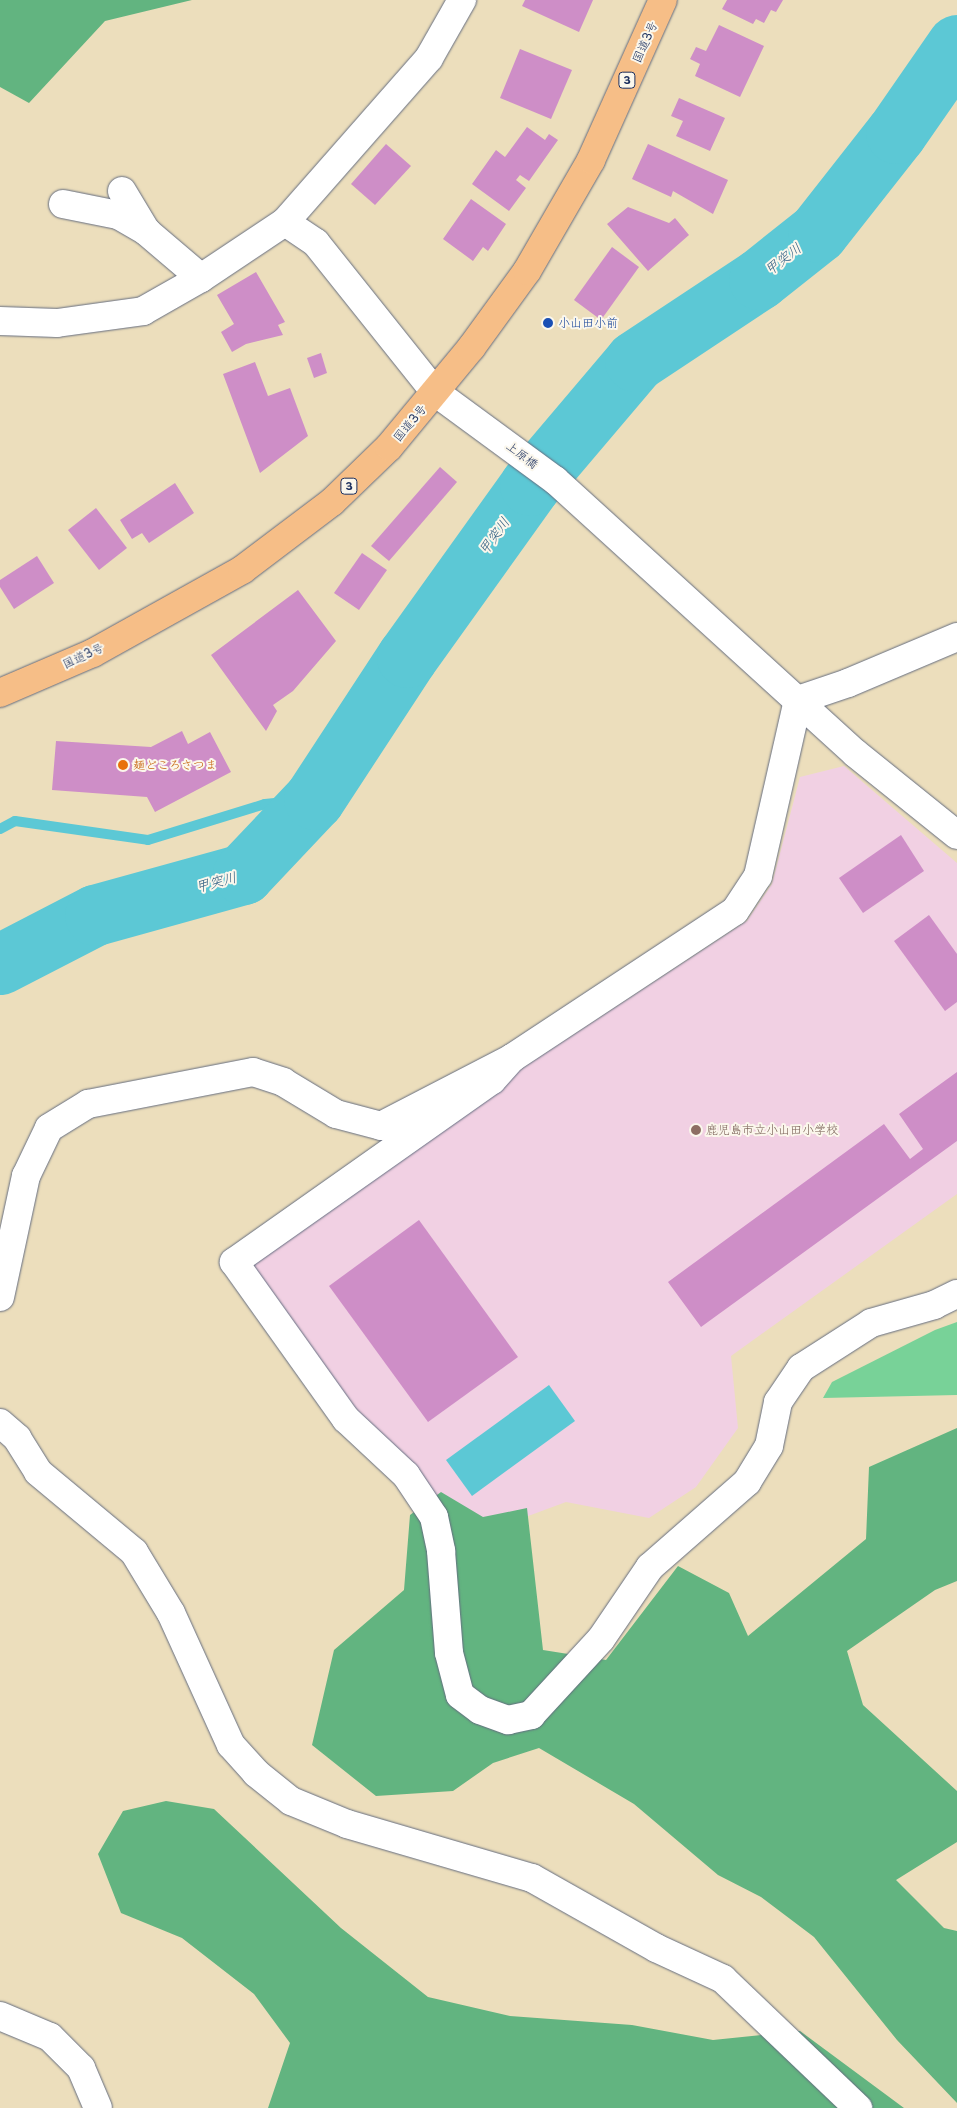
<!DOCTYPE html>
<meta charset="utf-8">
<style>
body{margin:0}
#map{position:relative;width:957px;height:2108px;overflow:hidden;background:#ecdebc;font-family:"Playpen Sans","Klee One",sans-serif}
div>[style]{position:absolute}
.built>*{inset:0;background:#f1d0e3}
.green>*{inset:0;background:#78d298}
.forest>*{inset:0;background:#62b480}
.water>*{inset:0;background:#5cc8d5}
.stream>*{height:10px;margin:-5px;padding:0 5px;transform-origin:5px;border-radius:5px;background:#5cc8d5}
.river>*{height:61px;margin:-30.5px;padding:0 30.5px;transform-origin:30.5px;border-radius:30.5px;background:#5cc8d5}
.building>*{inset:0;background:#ce8ec7}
.roads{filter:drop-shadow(0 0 1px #646c7f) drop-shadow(0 0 1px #646c7f)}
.street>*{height:28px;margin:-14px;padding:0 14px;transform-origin:14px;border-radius:14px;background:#fff}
.highway>*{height:28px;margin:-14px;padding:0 14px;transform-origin:14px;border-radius:14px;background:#f6be87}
.dots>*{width:14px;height:14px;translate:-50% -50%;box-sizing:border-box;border:2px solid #fbf7ec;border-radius:50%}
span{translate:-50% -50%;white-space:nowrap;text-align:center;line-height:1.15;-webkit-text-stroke:4px #fbf7ec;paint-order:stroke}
.shield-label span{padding:1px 4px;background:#fbf7ec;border:1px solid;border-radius:4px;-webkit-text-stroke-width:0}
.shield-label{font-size:11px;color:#1b2f5e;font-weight:700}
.street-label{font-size:12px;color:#1b2f5e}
.transit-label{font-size:12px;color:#164399}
.left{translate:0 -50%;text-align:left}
.food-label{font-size:12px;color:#c56008}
.education-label{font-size:12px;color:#785e54}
.water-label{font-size:14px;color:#2e5d82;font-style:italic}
</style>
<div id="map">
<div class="built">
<i style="clip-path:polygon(844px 766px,957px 863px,957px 1194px,731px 1356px,738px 1428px,696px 1487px,649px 1518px,566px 1502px,456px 1543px,358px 1419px,244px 1265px,526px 1066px,747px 921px,772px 884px,800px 777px)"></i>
</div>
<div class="green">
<i style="clip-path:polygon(957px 1322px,957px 1395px,823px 1398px,832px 1382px,935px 1330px)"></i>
</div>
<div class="forest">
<i style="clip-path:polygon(0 0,192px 0,105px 21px,29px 103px,0 87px)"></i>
<i style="clip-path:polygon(957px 1428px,957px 1581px,935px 1590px,847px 1651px,863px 1705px,957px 1791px,957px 1842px,896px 1880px,944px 1928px,957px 1931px,957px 2103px,897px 2040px,814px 1937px,761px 1897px,718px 1875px,634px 1804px,539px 1748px,493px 1763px,453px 1791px,376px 1796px,312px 1745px,334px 1650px,404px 1590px,410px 1515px,441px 1492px,483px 1517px,527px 1508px,543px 1650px,606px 1660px,678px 1566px,729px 1593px,748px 1636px,866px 1539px,869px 1467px)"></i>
<i style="clip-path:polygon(166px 1801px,214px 1809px,341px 1928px,428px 1997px,510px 2016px,632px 2025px,713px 2040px,800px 2031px,904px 2108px,268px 2108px,290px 2043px,254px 1994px,182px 1938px,121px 1913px,98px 1854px,123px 1811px)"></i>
</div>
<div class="water">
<i style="clip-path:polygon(549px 1385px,575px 1421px,472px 1496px,446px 1460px)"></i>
</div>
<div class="stream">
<i style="left:0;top:829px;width:17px;rotate:-28deg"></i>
<i style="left:15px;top:821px;width:134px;rotate:8.1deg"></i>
<i style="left:148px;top:840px;width:122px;rotate:-17.1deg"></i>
<i style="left:265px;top:804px;width:49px;rotate:-5.8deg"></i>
</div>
<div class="river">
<i style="left:0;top:964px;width:107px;rotate:-27.3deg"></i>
<i style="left:95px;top:915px;width:154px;rotate:-15.5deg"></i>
<i style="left:243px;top:874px;width:103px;rotate:-46.6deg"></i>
<i style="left:314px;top:799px;width:170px;rotate:-56.8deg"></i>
<i style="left:407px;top:657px;width:211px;rotate:-54.4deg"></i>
<i style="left:530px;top:485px;width:162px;rotate:-49.7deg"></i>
<i style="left:635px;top:361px;width:149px;rotate:-33.5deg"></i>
<i style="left:759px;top:279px;width:75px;rotate:-38.5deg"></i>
<i style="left:818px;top:232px;width:126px;rotate:-51.8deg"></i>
<i style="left:896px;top:133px;width:107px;rotate:-55.3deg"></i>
</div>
<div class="building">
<i style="clip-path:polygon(525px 0,593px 0,579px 32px,522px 6px)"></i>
<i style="clip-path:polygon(727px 0,783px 0,776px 12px,771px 10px,764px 23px,756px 19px,753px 24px,722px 9px)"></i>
<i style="clip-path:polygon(719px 25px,764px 46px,740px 97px,695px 76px,700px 64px,690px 59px,696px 47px,706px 51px)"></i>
<i style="clip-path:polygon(520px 49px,572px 70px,551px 119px,500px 98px)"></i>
<i style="clip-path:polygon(679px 98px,725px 118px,710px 151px,676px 136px,683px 121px,671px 116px)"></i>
<i style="clip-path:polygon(527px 127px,545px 140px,549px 134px,558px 140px,529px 181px,520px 175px,516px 180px,526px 188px,509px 211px,472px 184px,496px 150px,505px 157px)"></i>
<i style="clip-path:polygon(386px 144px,411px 166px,375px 205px,351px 184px)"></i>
<i style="clip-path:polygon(648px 144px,728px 180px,713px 214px,673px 191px,671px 197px,632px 179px)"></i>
<i style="clip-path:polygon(471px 199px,506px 224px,488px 251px,483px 247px,473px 261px,443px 239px)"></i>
<i style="clip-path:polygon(628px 207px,669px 223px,675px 218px,689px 235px,648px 271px,607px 224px)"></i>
<i style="clip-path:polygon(612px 247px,639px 267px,601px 320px,574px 300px)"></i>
<i style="clip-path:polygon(256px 272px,285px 322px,278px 325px,283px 335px,246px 344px,232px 352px,221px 332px,234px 324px,217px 295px)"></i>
<i style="clip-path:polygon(321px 353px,327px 373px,314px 378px,307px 358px)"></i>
<i style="clip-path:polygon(255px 362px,268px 396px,290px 388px,308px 436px,260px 473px,223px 374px)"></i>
<i style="clip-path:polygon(440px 467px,457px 482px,389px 561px,371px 546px)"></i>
<i style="clip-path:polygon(175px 483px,194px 513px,149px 543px,142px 533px,132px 539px,120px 520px)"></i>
<i style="clip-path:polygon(96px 508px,127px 548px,99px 570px,68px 530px)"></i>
<i style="clip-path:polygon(362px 553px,387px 570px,359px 610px,334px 593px)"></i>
<i style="clip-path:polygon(37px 556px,54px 583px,14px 609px,0 587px,0 580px)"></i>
<i style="clip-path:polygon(298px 590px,336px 641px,293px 691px,273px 705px,277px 711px,266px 731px,211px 655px)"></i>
<i style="clip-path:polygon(182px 731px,188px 744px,210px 732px,231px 772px,155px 812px,147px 797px,52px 790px,56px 741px,151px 747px)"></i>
<i style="clip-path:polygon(901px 835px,924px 871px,863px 913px,839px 878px)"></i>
<i style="clip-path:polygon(929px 915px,957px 954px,957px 1002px,945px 1011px,894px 941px)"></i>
<i style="clip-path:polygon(957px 1072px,957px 1141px,701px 1327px,668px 1282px,884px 1124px,910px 1159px,923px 1149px,899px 1114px)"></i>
<i style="clip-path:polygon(419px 1220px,518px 1357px,428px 1422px,329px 1286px)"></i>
</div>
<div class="roads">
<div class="street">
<i style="left:122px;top:191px;width:47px;rotate:59deg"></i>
<i style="left:63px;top:204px;width:56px;rotate:11.3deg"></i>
<i style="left:118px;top:215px;width:34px;rotate:30deg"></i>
<i style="left:147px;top:232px;width:71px;rotate:40.4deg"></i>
<i style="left:285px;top:222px;width:37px;rotate:34deg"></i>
<i style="left:316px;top:243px;width:191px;rotate:51.4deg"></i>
<i style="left:435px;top:392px;width:149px;rotate:36.3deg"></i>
<i style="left:555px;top:480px;width:406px;rotate:42.3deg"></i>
<i style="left:855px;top:753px;width:131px;rotate:38.8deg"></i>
<i style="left:0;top:321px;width:57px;rotate:2deg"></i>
<i style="left:57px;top:323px;width:87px;rotate:-7.9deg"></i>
<i style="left:143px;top:311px;width:67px;rotate:-29.6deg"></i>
<i style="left:201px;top:278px;width:101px;rotate:-33.7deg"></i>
<i style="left:285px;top:222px;width:218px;rotate:-48.7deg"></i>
<i style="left:429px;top:58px;width:67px;rotate:-60.4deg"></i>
<i style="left:798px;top:700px;width:53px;rotate:-18.8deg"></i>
<i style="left:848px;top:683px;width:118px;rotate:-22.9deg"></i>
<i style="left:512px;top:1058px;width:30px;rotate:132deg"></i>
<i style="left:492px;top:1080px;width:316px;rotate:144.8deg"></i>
<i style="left:234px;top:1262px;width:193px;rotate:54.5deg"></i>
<i style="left:346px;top:1419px;width:82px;rotate:43deg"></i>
<i style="left:406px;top:1475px;width:50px;rotate:56.3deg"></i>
<i style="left:434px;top:1517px;width:35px;rotate:78deg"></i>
<i style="left:441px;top:1551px;width:102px;rotate:85.5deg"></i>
<i style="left:449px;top:1653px;width:43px;rotate:75.3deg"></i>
<i style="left:460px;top:1695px;width:25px;rotate:37deg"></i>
<i style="left:480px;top:1710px;width:30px;rotate:20deg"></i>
<i style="left:508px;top:1720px;width:24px;rotate:-12deg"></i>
<i style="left:531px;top:1715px;width:103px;rotate:-47.4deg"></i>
<i style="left:601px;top:1639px;width:87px;rotate:-55.8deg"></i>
<i style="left:650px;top:1567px;width:129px;rotate:-41.2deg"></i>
<i style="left:747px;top:1482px;width:42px;rotate:-58.6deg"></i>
<i style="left:769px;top:1446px;width:45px;rotate:-78.4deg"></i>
<i style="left:778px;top:1402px;width:41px;rotate:-55.9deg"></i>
<i style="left:801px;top:1368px;width:83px;rotate:-32.7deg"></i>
<i style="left:871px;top:1323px;width:66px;rotate:-15.9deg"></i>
<i style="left:934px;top:1305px;width:25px;rotate:-26deg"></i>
<i style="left:0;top:1297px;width:124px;rotate:-77.9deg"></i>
<i style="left:26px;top:1176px;width:53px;rotate:-64.4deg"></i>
<i style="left:49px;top:1128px;width:46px;rotate:-31.6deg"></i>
<i style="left:88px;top:1104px;width:168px;rotate:-11deg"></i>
<i style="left:253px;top:1072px;width:32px;rotate:18deg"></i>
<i style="left:283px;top:1082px;width:62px;rotate:31.1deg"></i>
<i style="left:336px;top:1114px;width:47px;rotate:14.9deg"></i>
<i style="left:381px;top:1126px;width:148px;rotate:-27.4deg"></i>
<i style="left:512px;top:1058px;width:267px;rotate:-33.4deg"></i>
<i style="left:735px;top:911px;width:42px;rotate:-56.7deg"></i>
<i style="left:758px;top:876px;width:180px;rotate:-77.2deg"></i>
<i style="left:0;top:1423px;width:23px;rotate:41deg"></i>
<i style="left:17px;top:1438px;width:40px;rotate:58deg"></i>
<i style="left:38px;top:1472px;width:125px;rotate:39.8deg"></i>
<i style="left:134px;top:1552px;width:71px;rotate:58.8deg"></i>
<i style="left:171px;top:1613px;width:145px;rotate:65.6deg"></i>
<i style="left:231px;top:1745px;width:38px;rotate:48deg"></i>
<i style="left:256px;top:1773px;width:45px;rotate:38.7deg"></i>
<i style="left:291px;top:1801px;width:61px;rotate:22.3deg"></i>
<i style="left:347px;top:1824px;width:193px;rotate:16.3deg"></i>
<i style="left:532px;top:1878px;width:142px;rotate:29.4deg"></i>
<i style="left:656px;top:1948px;width:74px;rotate:24.8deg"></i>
<i style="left:723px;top:1979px;width:187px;rotate:43.7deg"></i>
<i style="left:0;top:2016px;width:54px;rotate:22.8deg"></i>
<i style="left:50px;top:2037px;width:44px;rotate:45deg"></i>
<i style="left:81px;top:2068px;width:43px;rotate:67deg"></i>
</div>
<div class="highway">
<i style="left:0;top:693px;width:101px;rotate:-23.3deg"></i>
<i style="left:93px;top:653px;width:171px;rotate:-29.1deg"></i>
<i style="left:242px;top:570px;width:113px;rotate:-37.1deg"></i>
<i style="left:332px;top:502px;width:79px;rotate:-44deg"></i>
<i style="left:389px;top:447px;width:129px;rotate:-50.4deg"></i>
<i style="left:471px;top:348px;width:95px;rotate:-54deg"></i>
<i style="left:527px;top:271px;width:128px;rotate:-60deg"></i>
<i style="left:591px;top:160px;width:175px;rotate:-65.8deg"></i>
</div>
</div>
<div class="dots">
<i style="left:548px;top:323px;background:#1a4fb4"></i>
<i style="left:123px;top:765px;background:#e8710a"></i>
<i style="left:696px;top:1130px;background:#8d6e63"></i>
</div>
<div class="shield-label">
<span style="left:627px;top:80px">3</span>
<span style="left:349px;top:486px">3</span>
</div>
<div class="street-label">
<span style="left:645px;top:42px;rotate:-66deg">国道3号</span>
<span style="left:410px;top:423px;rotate:-50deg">国道3号</span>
<span style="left:522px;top:455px;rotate:37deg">上原橋</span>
<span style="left:83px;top:656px;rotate:-25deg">国道3号</span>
</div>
<div class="transit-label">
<span class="left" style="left:558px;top:323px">小山田小前</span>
</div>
<div class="food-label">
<span class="left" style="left:133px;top:765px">麺どころさつま</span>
</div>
<div class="education-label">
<span class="left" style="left:706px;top:1130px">鹿児島市立小山田小学校</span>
</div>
<div class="water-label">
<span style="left:783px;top:259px;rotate:-38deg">甲突川</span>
<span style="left:494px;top:536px;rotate:-54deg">甲突川</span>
<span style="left:216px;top:882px;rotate:-15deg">甲突川</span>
</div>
</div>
